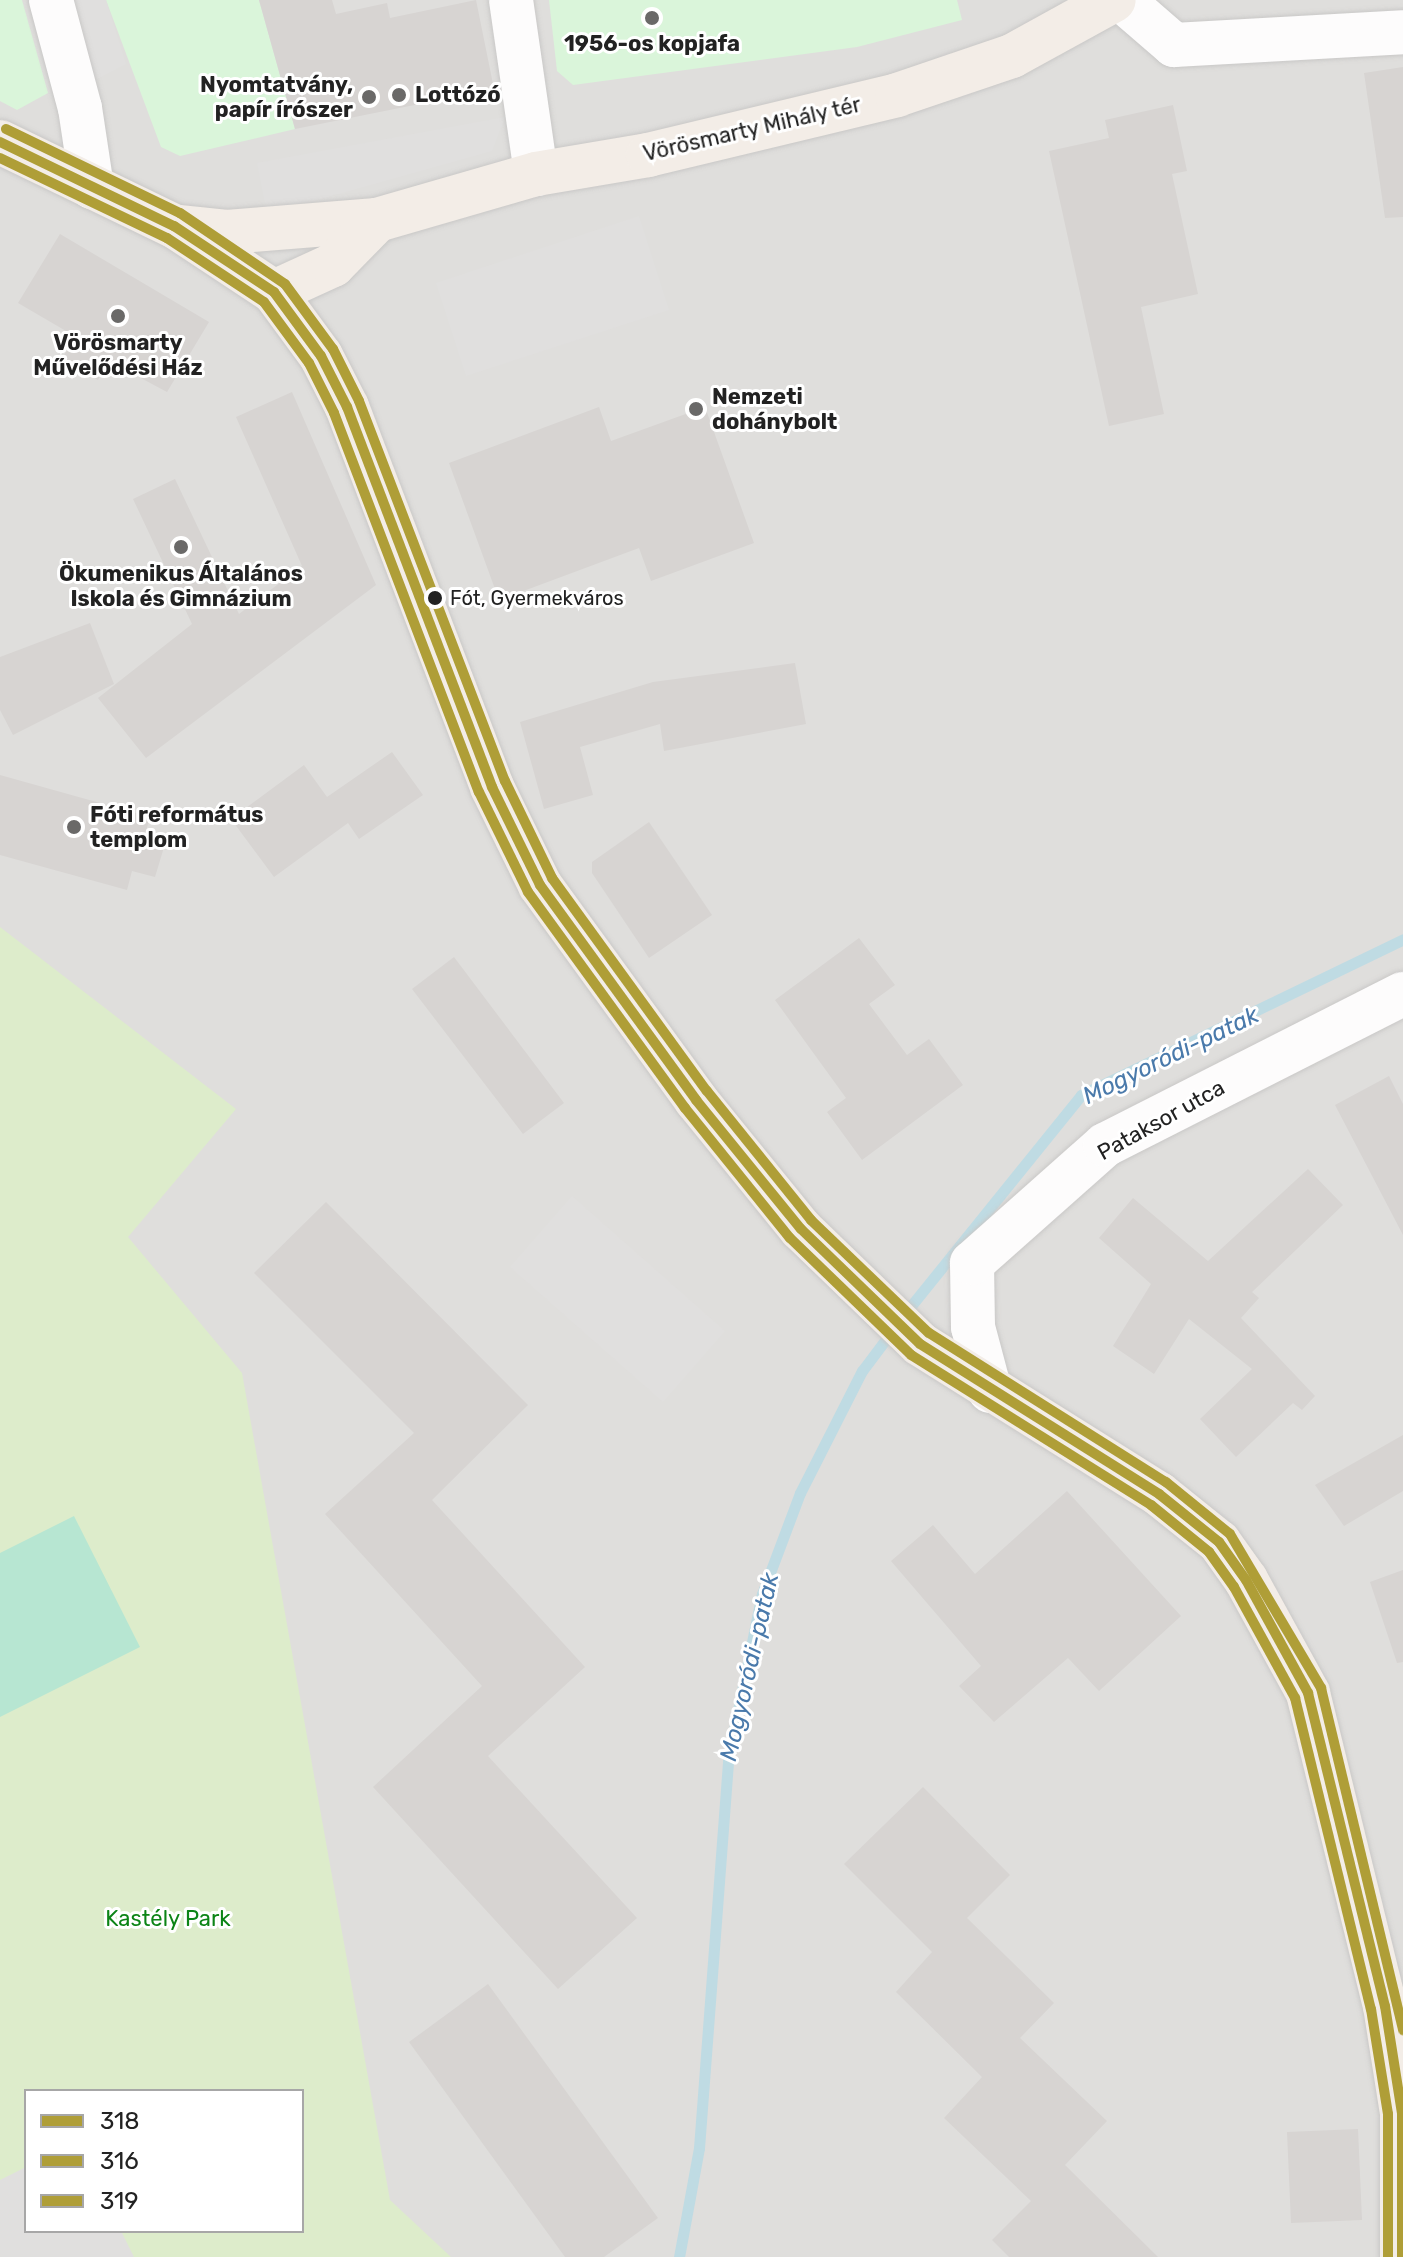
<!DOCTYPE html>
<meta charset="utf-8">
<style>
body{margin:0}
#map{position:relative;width:1403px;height:2257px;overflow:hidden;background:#f0eeeb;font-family:Rubik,sans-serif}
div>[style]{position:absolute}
.residential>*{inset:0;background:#dfdedc}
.grass>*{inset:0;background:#ddeccb}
.park>*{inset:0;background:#daf5da}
.pitch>*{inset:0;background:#b7e6d2}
.parking>*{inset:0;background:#e0dfde}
.stream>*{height:11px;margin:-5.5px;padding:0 5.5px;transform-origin:5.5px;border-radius:5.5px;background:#bfdbe3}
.building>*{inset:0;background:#d7d4d2}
.roads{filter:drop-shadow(0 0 2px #c9c8c7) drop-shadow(0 0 2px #c9c8c7)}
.minor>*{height:44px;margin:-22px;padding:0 22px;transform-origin:22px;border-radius:22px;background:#fdfcfc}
.major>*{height:44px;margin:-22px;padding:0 22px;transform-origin:22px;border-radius:22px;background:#f3ede7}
.bus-1>*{height:10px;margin:-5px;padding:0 5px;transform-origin:5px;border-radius:5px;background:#af9e37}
.bus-2>*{height:10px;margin:-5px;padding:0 5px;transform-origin:5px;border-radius:5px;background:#af9e37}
.bus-3>*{height:10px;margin:-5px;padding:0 5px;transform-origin:5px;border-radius:5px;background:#af9e37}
.dots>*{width:22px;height:22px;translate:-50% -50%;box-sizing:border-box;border:4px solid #fff;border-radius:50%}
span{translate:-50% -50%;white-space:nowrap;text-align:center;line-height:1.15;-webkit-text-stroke:6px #fff;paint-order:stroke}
.bus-label{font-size:20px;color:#222}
.left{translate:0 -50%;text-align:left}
.poi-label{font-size:22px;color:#222;font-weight:700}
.right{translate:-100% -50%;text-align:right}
.street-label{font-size:22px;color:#222}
.park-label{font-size:22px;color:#0c8416}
.water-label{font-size:24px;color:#4a7aab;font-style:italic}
.legend{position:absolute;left:24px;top:2089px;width:280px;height:144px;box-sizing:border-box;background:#fff;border:2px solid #a7a7a7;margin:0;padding:10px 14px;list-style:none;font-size:24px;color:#222}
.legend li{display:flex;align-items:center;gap:16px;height:40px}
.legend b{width:40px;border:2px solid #a7a7a7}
</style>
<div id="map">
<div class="residential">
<i style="clip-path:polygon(evenodd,0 0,1403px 0,1403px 2257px,0 2257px,0 0,26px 2091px,302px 2091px,302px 2231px,26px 2231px,26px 2091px)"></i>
</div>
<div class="grass">
<i style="clip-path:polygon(evenodd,0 927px,236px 1109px,128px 1237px,242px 1373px,390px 2200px,451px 2257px,0 2257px,0 927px,26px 2091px,302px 2091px,302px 2231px,26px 2231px,26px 2091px)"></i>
</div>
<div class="park">
<i style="clip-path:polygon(0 0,22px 0,48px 93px,17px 110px,0 101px)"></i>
<i style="clip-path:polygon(106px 0,259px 0,295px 129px,180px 156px,161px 147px)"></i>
<i style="clip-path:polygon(549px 0,957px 0,962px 20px,857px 47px,573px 85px,557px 71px)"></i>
</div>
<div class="pitch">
<i style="clip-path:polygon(74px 1516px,140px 1647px,0 1717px,0 1553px)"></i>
</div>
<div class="parking">
<i style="clip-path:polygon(70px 0,106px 0,126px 64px,93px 81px)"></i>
<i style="clip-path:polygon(505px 117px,492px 151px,267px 214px,257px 163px)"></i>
<i style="clip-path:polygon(639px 216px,669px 310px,466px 376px,436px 283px)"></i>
<i style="clip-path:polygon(572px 1196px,725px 1331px,663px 1402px,510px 1267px)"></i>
<i style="clip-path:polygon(26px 2167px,26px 2231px,121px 2231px,134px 2257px,0 2257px,0 2180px)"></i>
</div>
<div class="stream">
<i style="left:902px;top:1317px;width:285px;rotate:-51.1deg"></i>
<i style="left:1081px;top:1095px;width:358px;rotate:-25.8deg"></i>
<i style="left:679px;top:2257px;width:111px;rotate:-79.6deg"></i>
<i style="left:699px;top:2148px;width:390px;rotate:-85.7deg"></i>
<i style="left:728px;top:1759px;width:168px;rotate:-78.4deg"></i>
<i style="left:762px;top:1594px;width:108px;rotate:-69.4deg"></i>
<i style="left:800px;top:1493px;width:137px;rotate:-63.1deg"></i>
<i style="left:862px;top:1371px;width:50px;rotate:-53.1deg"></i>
</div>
<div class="building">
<i style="clip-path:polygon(259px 0,332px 0,336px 14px,387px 3px,390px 18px,476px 0,494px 89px,295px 129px)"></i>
<i style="clip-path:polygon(1403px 67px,1403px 217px,1385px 218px,1364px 73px)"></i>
<i style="clip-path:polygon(1173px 105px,1187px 171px,1172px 174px,1198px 294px,1141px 307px,1164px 414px,1109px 426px,1049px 151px,1109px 138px,1105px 120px)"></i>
<i style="clip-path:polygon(60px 234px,209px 322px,167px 392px,109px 361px,98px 380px,62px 359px,73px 340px,66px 331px,18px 303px)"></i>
<i style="clip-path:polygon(292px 392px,376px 585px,146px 758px,98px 698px,192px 624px,133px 499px,175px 479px,239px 614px,302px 566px,236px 417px)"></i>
<i style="clip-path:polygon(599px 407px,611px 441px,705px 407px,754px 543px,651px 581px,639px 548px,499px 600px,449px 463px)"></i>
<i style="clip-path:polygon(90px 623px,114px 684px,13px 735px,0 710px,0 657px)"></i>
<i style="clip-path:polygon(795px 663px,806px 724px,664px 751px,660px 724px,580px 747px,593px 795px,544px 809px,520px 722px,653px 682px)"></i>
<i style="clip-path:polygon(392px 752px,423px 795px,359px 839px,348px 823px,274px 877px,231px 819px,304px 765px,327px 797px)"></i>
<i style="clip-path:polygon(0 775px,150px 817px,144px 838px,165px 844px,155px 877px,132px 871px,127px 890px,0 855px)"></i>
<i style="clip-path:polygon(649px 822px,712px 915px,649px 958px,592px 873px,592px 862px)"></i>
<i style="clip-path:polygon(859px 938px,895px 985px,869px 1004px,907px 1055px,929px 1039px,963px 1085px,862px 1160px,827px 1112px,846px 1098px,775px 1000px)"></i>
<i style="clip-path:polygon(454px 957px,564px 1103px,523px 1134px,412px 989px)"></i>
<i style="clip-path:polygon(1389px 1076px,1403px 1104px,1403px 1235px,1335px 1105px)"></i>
<i style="clip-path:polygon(1308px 1169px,1343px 1205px,1252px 1292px,1259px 1298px,1241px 1318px,1315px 1396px,1302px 1410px,1293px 1403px,1236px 1457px,1200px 1419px,1252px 1369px,1189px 1319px,1154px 1374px,1113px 1346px,1151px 1284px,1099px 1238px,1133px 1198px,1208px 1261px)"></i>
<i style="clip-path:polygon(326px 1202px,528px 1405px,432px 1500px,585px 1667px,488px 1756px,637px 1918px,558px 1989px,373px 1787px,482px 1686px,325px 1514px,414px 1433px,254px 1273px)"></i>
<i style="clip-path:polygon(1403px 1435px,1403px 1491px,1344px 1526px,1315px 1485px)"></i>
<i style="clip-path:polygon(1067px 1491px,1181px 1616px,1099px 1691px,1068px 1658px,994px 1722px,959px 1686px,981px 1666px,891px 1561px,933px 1525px,975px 1574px)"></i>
<i style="clip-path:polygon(1403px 1570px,1403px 1662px,1397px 1663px,1370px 1582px)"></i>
<i style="clip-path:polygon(923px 1787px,1010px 1875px,967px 1918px,1054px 2003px,1020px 2038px,1107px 2121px,1065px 2165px,1158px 2257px,1009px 2257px,992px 2240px,1031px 2201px,944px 2118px,982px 2077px,896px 1992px,932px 1952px,844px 1864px)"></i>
<i style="clip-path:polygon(488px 1984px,658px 2218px,604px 2257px,565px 2257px,409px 2042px)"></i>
<i style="clip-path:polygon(1358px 2129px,1362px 2220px,1291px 2223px,1287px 2132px)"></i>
</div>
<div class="roads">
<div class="minor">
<i style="left:51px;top:0;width:112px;rotate:75deg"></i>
<i style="left:80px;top:108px;width:80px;rotate:81.4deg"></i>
<i style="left:511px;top:0;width:176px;rotate:81.8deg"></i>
<i style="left:1122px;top:0;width:69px;rotate:40.9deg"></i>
<i style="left:1174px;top:45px;width:229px;rotate:-3.2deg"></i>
<i style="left:990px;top:1391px;width:66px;rotate:-104.9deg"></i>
<i style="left:973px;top:1327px;width:64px;rotate:-90.9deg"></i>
<i style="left:972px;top:1263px;width:178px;rotate:-41.6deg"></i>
<i style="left:1105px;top:1145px;width:334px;rotate:-26.9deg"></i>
</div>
<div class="major">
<i style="left:0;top:142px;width:193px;rotate:25.8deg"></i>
<i style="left:174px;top:226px;width:120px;rotate:33.4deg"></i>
<i style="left:274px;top:292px;width:79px;rotate:53.7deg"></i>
<i style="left:321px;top:356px;width:57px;rotate:63deg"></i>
<i style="left:347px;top:407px;width:407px;rotate:69.1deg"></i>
<i style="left:492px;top:787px;width:109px;rotate:63.9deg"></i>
<i style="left:540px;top:885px;width:266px;rotate:54deg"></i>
<i style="left:696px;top:1100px;width:166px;rotate:50.9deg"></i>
<i style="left:801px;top:1229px;width:165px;rotate:44deg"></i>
<i style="left:920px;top:1344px;width:282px;rotate:32.1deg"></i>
<i style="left:1159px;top:1494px;width:77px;rotate:38.7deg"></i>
<i style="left:1219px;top:1542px;width:47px;rotate:54.6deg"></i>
<i style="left:1246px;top:1580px;width:129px;rotate:61.2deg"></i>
<i style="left:1308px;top:1693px;width:322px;rotate:76.2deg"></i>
<i style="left:1385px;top:2006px;width:108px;rotate:81deg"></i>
<i style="left:1402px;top:2113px;width:144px;rotate:90deg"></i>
<i style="left:181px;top:227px;width:46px;rotate:6.2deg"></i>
<i style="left:227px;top:232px;width:150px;rotate:-4.6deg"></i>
<i style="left:377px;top:220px;width:166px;rotate:-16.1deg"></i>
<i style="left:536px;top:174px;width:114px;rotate:-9.6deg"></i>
<i style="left:648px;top:155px;width:256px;rotate:-13.5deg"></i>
<i style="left:897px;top:95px;width:121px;rotate:-18.7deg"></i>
<i style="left:1012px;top:56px;width:116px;rotate:-28.8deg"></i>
<i style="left:274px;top:292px;width:65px;rotate:-24.6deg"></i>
<i style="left:333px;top:265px;width:63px;rotate:-45.6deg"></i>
</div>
</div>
<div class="bus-1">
<i style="left:0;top:142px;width:193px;rotate:25.8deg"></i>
<i style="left:174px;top:226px;width:120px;rotate:33.4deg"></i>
<i style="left:274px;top:292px;width:79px;rotate:53.7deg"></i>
<i style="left:321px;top:356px;width:57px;rotate:63deg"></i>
<i style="left:347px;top:407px;width:407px;rotate:69.1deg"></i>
<i style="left:492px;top:787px;width:109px;rotate:63.9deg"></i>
<i style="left:540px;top:885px;width:266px;rotate:54deg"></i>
<i style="left:696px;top:1100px;width:166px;rotate:50.9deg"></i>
<i style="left:801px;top:1229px;width:165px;rotate:44deg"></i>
<i style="left:920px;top:1344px;width:282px;rotate:32.1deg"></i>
<i style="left:1159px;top:1494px;width:77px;rotate:38.7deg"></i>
<i style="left:1219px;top:1542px;width:47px;rotate:54.6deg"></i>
<i style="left:1246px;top:1580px;width:129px;rotate:61.2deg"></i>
<i style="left:1308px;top:1693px;width:322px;rotate:76.2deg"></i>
<i style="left:1385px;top:2006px;width:108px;rotate:81deg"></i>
<i style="left:1402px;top:2113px;width:144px;rotate:90deg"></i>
</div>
<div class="bus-2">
<i style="left:0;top:158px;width:185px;rotate:25.6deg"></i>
<i style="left:167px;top:238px;width:116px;rotate:33.4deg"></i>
<i style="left:264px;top:302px;width:76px;rotate:53.6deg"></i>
<i style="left:309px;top:363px;width:56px;rotate:63.4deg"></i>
<i style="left:334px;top:413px;width:406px;rotate:69.1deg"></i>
<i style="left:479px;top:792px;width:111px;rotate:63.9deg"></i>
<i style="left:528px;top:892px;width:267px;rotate:54deg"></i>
<i style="left:685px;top:1108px;width:167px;rotate:51.1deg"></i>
<i style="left:790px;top:1238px;width:168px;rotate:44deg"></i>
<i style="left:911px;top:1355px;width:283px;rotate:32deg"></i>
<i style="left:1151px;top:1505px;width:75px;rotate:39deg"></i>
<i style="left:1209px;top:1552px;width:43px;rotate:54.5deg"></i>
<i style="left:1234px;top:1587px;width:127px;rotate:61.2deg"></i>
<i style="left:1295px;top:1698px;width:320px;rotate:76.3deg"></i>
<i style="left:1371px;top:2009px;width:106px;rotate:80.8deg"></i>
<i style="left:1388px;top:2114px;width:143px;rotate:90deg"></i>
</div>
<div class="bus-3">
<i style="left:6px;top:129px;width:193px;rotate:25.8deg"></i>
<i style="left:180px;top:213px;width:127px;rotate:34.1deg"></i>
<i style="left:285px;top:284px;width:81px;rotate:53.6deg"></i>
<i style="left:333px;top:349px;width:58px;rotate:63.4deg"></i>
<i style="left:359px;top:401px;width:407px;rotate:69deg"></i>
<i style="left:505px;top:781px;width:108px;rotate:64.1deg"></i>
<i style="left:552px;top:878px;width:263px;rotate:54deg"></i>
<i style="left:707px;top:1091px;width:166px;rotate:51.1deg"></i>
<i style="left:811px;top:1220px;width:163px;rotate:43.8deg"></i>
<i style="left:929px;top:1333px;width:280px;rotate:32.2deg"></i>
<i style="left:1166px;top:1482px;width:82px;rotate:39.1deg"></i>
<i style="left:1230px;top:1534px;width:179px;rotate:59.4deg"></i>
<i style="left:1321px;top:1688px;width:352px;rotate:76.5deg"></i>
</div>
<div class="dots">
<i style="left:652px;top:18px;background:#6a6968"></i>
<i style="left:399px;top:95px;background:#6a6968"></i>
<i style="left:369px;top:97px;background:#6a6968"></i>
<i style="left:118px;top:316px;background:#6a6968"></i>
<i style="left:696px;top:409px;background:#6a6968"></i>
<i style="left:181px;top:547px;background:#6a6968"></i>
<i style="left:435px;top:598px;background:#222"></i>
<i style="left:74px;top:827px;background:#6a6968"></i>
</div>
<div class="bus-label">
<span class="left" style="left:450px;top:598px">Fót, Gyermekváros</span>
</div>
<div class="poi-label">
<span style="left:652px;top:44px">1956-os kopjafa</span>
<span class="right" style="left:353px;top:97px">Nyomtatvány,<br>papír írószer</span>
<span class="left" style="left:415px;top:95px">Lottózó</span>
<span style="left:118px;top:355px">Vörösmarty<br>Művelődési Ház</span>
<span class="left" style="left:712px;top:409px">Nemzeti<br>dohánybolt</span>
<span style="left:181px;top:586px">Ökumenikus Általános<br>Iskola és Gimnázium</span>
<span class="left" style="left:90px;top:827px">Fóti református<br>templom</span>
</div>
<div class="street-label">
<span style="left:752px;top:129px;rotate:-13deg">Vörösmarty Mihály tér</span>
<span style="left:1161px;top:1120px;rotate:-29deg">Pataksor utca</span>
</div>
<div class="park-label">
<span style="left:168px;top:1919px">Kastély Park</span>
</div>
<div class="water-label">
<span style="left:1171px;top:1056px;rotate:-26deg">Mogyoródi-patak</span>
<span style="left:750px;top:1667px;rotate:-77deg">Mogyoródi-patak</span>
</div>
<ul class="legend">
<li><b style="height:10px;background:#af9e37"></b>318</li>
<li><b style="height:10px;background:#af9e37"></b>316</li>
<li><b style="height:10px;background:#af9e37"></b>319</li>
</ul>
</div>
